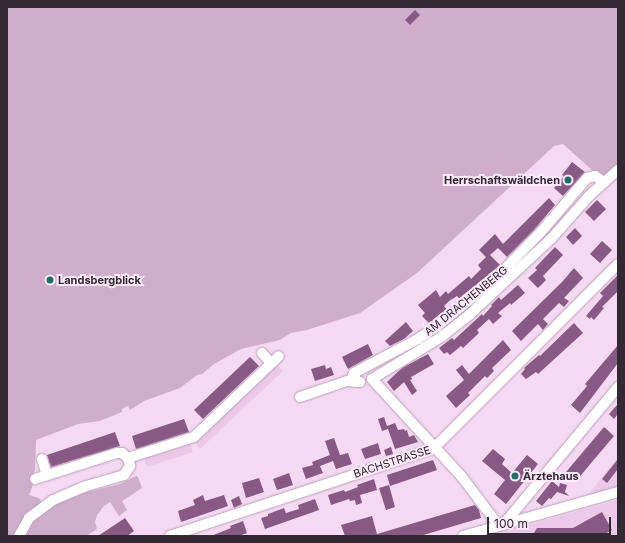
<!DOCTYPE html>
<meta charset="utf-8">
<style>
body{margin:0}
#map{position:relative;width:625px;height:543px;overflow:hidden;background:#f5d9f2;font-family:Inter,sans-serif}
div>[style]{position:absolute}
.built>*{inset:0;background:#ecc9e9}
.green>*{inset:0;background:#cfaecc}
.building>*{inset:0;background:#895985}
.roads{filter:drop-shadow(0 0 1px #bca0b9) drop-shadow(0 0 1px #bca0b9)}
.minor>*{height:10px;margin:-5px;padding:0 5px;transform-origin:5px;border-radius:5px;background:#fff}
.dots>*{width:11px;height:11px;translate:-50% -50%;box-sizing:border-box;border:2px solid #fceafa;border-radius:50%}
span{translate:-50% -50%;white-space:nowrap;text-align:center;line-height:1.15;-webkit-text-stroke:4px #fceafa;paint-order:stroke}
.poi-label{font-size:11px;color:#332932;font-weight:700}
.right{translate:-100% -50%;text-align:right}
.left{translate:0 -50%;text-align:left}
.street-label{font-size:11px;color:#332932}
.frame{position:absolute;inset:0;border:8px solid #332932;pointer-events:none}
.scale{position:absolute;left:487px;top:517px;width:124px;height:18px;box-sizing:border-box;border:2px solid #332932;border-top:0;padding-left:5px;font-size:12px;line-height:14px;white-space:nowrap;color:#332932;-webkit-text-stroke:3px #fceafa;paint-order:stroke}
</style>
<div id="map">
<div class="built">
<i style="clip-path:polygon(276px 364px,283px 371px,200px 449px,194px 442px)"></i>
<i style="clip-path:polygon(190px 443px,193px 452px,147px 467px,144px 458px)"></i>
<i style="clip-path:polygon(618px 457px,618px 487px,588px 495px)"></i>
<i style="clip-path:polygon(618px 500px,618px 536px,489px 536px,516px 529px)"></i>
</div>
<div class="green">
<i style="clip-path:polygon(7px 7px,618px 7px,618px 165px,602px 179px,563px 144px,554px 146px,417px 273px,360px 313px,307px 330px,291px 333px,280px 340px,241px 349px,214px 364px,202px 374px,197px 375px,180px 388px,144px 401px,130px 410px,128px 406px,122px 409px,122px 412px,100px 421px,78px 424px,36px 440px,35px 470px,32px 478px,34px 482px,29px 495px,39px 498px,42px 503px,15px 536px,7px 536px)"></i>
<i style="clip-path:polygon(136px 476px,138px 477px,142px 488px,122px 501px,127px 510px,119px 516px,110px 502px,104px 506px,97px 515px,95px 522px,97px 529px,86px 536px,25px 536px,32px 521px,53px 506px,83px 493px,120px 484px)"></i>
</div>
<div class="building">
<i style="clip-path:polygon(415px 10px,420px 15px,410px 25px,405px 20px)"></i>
<i style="clip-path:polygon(572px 162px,585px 172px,563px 196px,554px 188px,564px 176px,562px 175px)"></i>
<i style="clip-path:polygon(549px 198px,555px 205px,534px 230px,507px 257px,498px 248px,490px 255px,500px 265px,460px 299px,457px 296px,449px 301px,444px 306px,447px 310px,429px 323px,422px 316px,425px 313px,418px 305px,436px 290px,440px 297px,446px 291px,448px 294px,469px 276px,471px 279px,481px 269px,478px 265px,486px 257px,479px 250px,495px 234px,503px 244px)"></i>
<i style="clip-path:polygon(597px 200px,606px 209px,594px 221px,585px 212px)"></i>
<i style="clip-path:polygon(575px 228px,582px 236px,573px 245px,566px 237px)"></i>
<i style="clip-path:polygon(602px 241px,612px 250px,600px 263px,590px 254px)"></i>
<i style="clip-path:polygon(555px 247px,563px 255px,543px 276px,546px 280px,538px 288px,528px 278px,537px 270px,535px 268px)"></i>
<i style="clip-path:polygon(574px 268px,583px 278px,564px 298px,569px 301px,564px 307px,559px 303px,543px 319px,548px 324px,543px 330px,538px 324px,521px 341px,512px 331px,562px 282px)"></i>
<i style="clip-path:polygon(618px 275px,618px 291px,602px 307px,604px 308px,594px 320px,591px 317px,590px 319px,586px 316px,603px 296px,600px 293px)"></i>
<i style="clip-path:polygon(518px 285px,525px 293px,511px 305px,510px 303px,498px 313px,502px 316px,493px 324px,489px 319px,477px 330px,479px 333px,463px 348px,461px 346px,450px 355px,447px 352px,444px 354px,439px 348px,452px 338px,454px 340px,482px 314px,483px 316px,492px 306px,491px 305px,499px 297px,501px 300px)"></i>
<i style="clip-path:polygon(406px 322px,413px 331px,404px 339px,390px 346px,385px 341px)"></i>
<i style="clip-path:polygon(574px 323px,583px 333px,538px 374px,536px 372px,526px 379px,521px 374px,525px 369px,524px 368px,539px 355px,540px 356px)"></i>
<i style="clip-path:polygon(503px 340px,511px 350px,492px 368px,494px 371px,487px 378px,485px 376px,468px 393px,470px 395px,456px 408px,446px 396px,464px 380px,456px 370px,462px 365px,469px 374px)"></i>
<i style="clip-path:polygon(368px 344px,373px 355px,348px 369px,342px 357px)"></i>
<i style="clip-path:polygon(618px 345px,618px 363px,580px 413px,571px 405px,587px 386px,585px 384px)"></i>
<i style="clip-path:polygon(428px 354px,434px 364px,411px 377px,412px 379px,410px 380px,417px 391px,412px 395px,404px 382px,394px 391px,387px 382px,402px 368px)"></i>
<i style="clip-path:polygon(250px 357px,259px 366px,203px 419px,194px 410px)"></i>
<i style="clip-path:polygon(325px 365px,326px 369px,331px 367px,334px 375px,315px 381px,311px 369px)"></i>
<i style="clip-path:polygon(618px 404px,618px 414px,614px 419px,609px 414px)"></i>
<i style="clip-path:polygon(384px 417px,387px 426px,395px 423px,398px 430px,404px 429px,405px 431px,407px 430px,409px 437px,414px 435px,418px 442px,395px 449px,388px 429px,382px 431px,378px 419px)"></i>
<i style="clip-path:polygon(184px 419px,189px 432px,136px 449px,132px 436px)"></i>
<i style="clip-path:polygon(604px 427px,614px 436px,576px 481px,566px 472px)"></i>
<i style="clip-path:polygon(115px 432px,120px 446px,51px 467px,47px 455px)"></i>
<i style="clip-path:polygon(334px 438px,340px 455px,348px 453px,352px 464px,336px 469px,333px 461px,320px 466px,323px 473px,306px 479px,302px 468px,313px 465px,312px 462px,330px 455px,325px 441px)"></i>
<i style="clip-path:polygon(378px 443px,381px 454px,365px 459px,361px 449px)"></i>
<i style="clip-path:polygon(391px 447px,393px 454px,386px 456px,384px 450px)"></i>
<i style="clip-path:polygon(493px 449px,505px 459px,502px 464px,512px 473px,527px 455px,538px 464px,506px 504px,494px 494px,505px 480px,482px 461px)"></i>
<i style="clip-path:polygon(618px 459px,618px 469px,607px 483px,602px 479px)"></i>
<i style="clip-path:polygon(433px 460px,437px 470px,390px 486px,387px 475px)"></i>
<i style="clip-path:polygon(289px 473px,293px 485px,277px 490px,273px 479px)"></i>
<i style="clip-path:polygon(259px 478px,264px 492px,246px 498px,242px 483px)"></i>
<i style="clip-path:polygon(374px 479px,377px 490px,360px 495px,362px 503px,356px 505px,355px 500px,350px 501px,349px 499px,331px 505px,328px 495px,344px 490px,345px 492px,358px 487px,357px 485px)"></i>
<i style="clip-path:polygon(552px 481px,559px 487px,560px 483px,567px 485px,565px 492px,569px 496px,557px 492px,551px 499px,549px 498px,542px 506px,536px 501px)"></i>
<i style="clip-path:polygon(389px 485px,395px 507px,386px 510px,379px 488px)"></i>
<i style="clip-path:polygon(203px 495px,205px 501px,224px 495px,228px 506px,181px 522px,178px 511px,195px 505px,193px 500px)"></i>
<i style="clip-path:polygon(239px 496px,242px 504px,234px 508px,231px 500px)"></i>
<i style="clip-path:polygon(315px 499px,319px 510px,265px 529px,261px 518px,268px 516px,268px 514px,284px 508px,286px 513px,299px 509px,298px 505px)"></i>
<i style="clip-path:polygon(475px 505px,479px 510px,481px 518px,420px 536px,345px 536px,341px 525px,372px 516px,377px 534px)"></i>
<i style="clip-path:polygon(602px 512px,612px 530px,601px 536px,532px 536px,537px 528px,573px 528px)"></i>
<i style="clip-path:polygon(125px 518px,134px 531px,127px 536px,98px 536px)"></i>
<i style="clip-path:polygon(243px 521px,247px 533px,239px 536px,211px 536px,231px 528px,230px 526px)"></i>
</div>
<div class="roads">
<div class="minor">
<i style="left:262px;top:353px;width:13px;rotate:48deg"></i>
<i style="left:358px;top:382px;width:8px;rotate:-130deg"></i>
<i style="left:353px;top:376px;width:3px;rotate:-72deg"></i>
<i style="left:354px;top:373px;width:72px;rotate:-28deg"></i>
<i style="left:418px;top:339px;width:23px;rotate:-34deg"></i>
<i style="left:437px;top:326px;width:75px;rotate:-39deg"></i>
<i style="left:495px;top:279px;width:66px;rotate:-45.6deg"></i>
<i style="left:541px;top:232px;width:71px;rotate:-49.6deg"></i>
<i style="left:587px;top:178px;width:8px;rotate:-14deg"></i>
<i style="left:595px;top:176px;width:11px;rotate:34deg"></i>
<i style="left:300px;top:397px;width:50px;rotate:-18.8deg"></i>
<i style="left:347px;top:381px;width:13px;rotate:4deg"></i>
<i style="left:42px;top:459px;width:17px;rotate:73deg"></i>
<i style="left:35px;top:479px;width:86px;rotate:-17.6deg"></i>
<i style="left:117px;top:453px;width:5px"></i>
<i style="left:122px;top:453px;width:8px;rotate:40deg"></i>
<i style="left:503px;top:525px;width:180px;rotate:-50.2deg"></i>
<i style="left:499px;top:526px;width:61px;rotate:-127.1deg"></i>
<i style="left:462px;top:477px;width:133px;rotate:-132.6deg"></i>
<i style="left:372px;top:379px;width:81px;rotate:-31.3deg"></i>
<i style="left:441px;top:337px;width:36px;rotate:-38deg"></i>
<i style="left:469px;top:315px;width:113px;rotate:-42.9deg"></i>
<i style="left:552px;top:238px;width:56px;rotate:-48.6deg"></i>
<i style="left:589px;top:196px;width:39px;rotate:-42deg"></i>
<i style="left:19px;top:536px;width:21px;rotate:-61deg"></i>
<i style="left:29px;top:518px;width:30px;rotate:-37deg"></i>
<i style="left:53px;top:500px;width:33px;rotate:-23deg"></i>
<i style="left:83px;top:487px;width:43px;rotate:-16.3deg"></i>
<i style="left:124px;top:475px;width:11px;rotate:-56deg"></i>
<i style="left:130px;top:466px;width:8px;rotate:-104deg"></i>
<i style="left:128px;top:458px;width:69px;rotate:-17.7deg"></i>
<i style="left:194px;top:437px;width:117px;rotate:-43.6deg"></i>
<i style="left:170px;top:536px;width:278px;rotate:-18.4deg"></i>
<i style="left:434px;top:448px;width:260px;rotate:-45deg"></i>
<i style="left:463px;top:536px;width:161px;rotate:-15.8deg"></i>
</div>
</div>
<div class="dots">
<i style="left:568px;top:180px;background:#236c65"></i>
<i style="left:50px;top:280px;background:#236c65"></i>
<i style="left:515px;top:476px;background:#236c65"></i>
</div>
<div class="poi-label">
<span class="right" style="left:560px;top:180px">Herrschaftswäldchen</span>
<span class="left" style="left:58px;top:280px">Landsbergblick</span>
<span class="left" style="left:523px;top:476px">Ärztehaus</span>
</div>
<div class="street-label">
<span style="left:466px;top:301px;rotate:-39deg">AM DRACHENBERG</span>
<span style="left:392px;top:462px;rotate:-18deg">BACHSTRASSE</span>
</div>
<div class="frame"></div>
<div class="scale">100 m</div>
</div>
